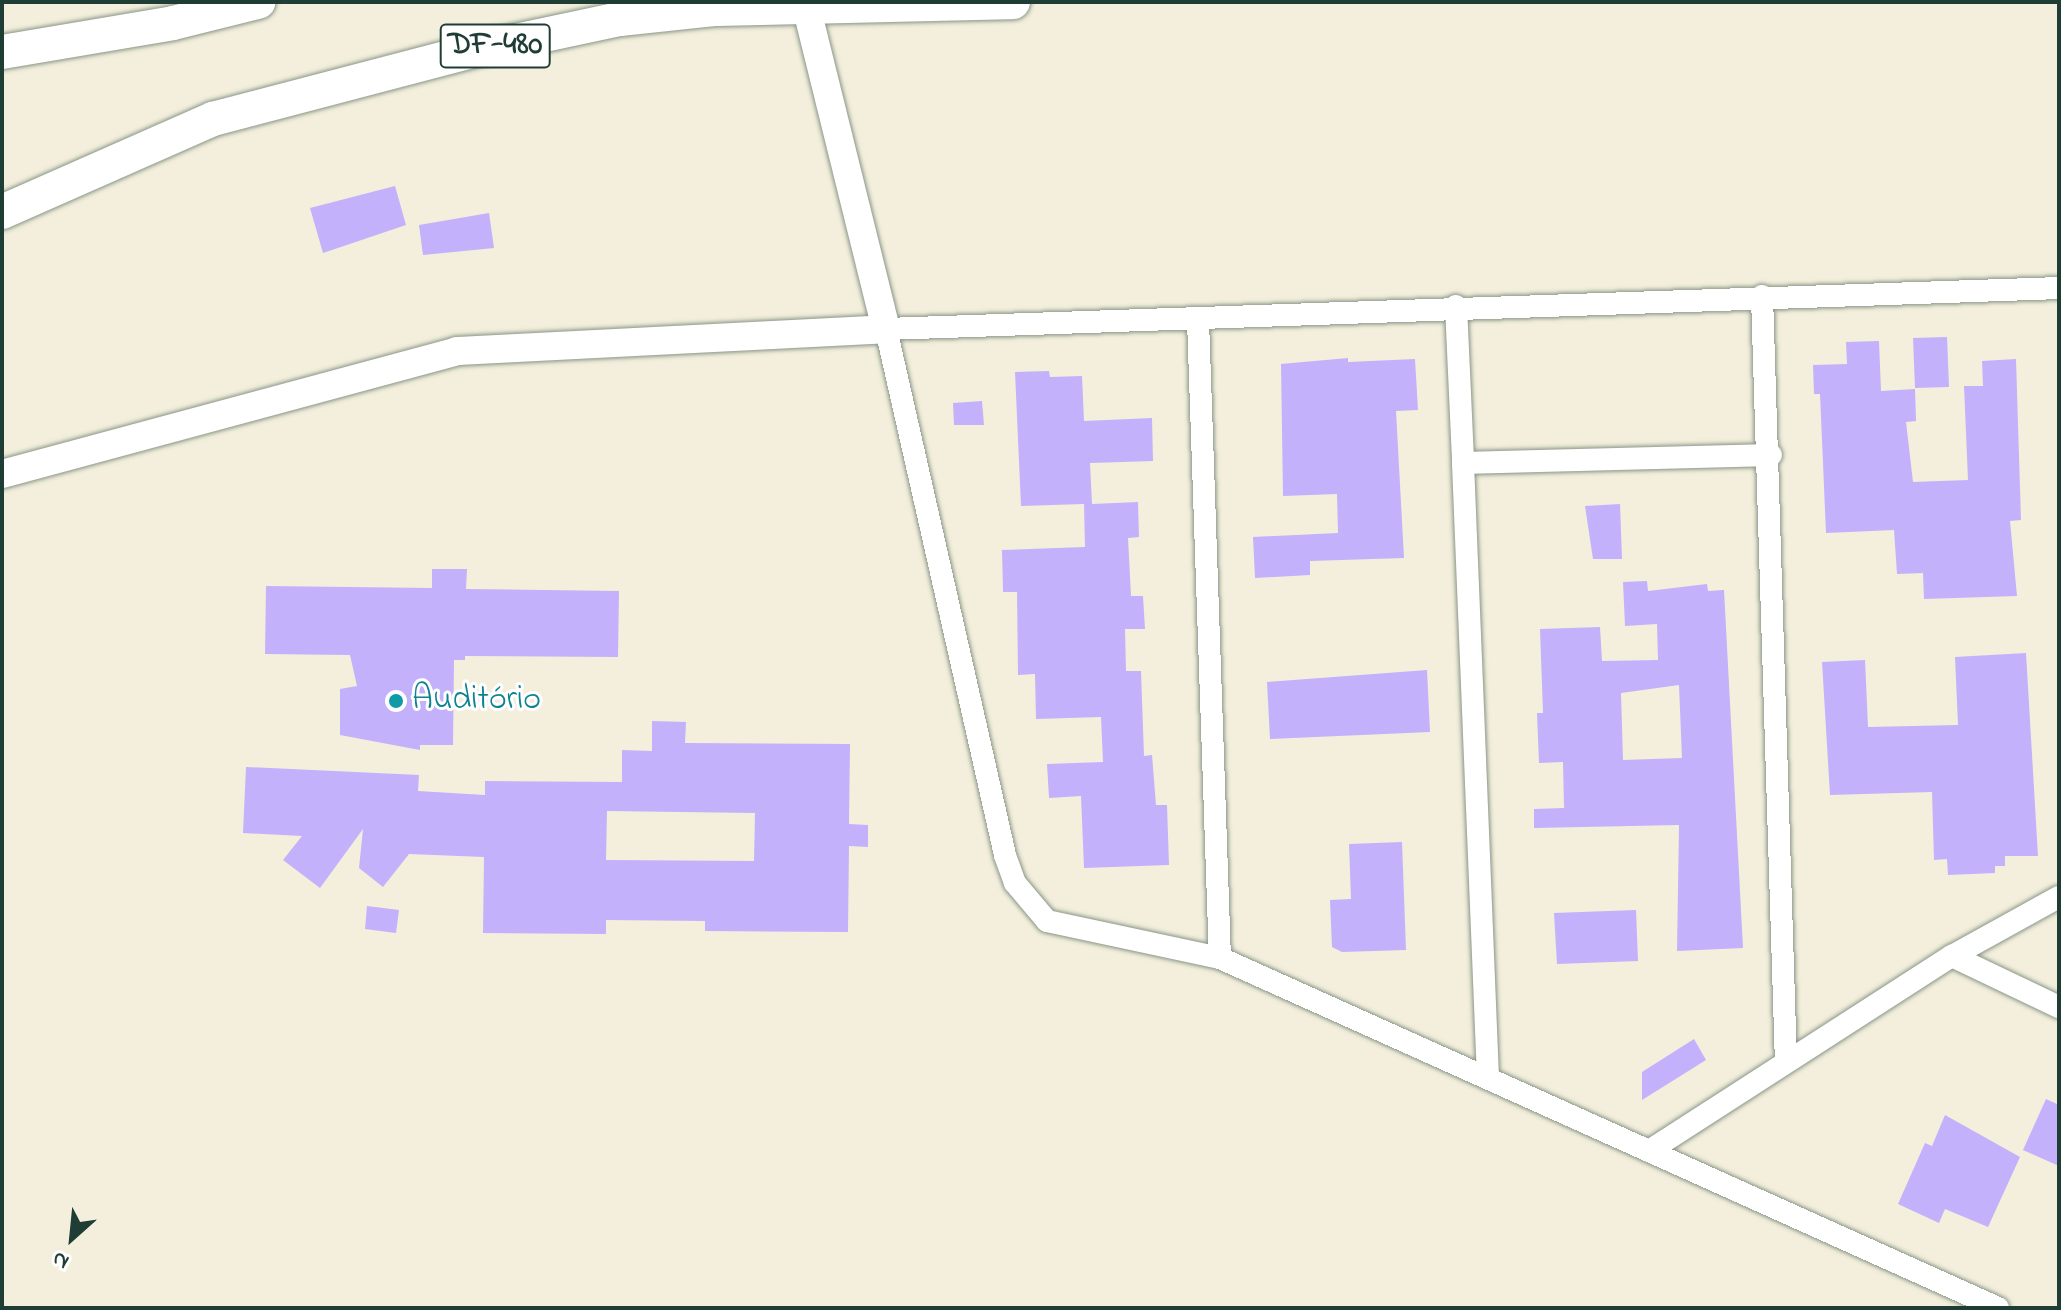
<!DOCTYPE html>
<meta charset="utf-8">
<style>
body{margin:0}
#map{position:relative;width:2061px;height:1310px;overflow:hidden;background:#f3efdc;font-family:"Indie Flower",sans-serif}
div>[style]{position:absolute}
.building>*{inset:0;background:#c3b1fb}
.roads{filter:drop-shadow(0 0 2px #899688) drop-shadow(0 0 2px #899688)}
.minor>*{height:22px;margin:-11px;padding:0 11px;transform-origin:11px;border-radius:11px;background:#fff}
.tertiary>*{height:28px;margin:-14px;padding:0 14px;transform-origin:14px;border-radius:14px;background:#fff}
.primary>*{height:34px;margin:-17px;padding:0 17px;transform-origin:17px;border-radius:17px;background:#fff}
.dots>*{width:22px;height:22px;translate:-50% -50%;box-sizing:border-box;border:4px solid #fff;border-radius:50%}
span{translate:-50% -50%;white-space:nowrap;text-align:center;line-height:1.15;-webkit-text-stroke:6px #fff;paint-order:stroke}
.shield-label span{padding:2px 6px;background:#fff;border:2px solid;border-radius:6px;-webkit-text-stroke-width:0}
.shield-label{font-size:32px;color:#1f3d34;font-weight:700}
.culture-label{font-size:34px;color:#0d838f}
.left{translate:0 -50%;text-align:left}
.frame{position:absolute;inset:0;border:4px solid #1f3d34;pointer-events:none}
.north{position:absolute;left:32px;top:1198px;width:80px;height:80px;-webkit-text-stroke:6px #fff;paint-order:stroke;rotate:207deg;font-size:22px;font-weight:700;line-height:32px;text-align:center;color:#1f3d34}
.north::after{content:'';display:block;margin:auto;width:28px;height:36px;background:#1f3d34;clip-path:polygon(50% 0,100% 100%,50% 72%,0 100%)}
</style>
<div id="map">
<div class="building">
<i style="clip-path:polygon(395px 186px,406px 225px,323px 253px,310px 208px)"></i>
<i style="clip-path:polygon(489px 213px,494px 248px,423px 255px,419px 225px)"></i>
<i style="clip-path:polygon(1947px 337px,1949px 387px,1915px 388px,1913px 338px)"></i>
<i style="clip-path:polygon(1879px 341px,1881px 391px,1915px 389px,1916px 421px,1906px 422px,1913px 482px,1968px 480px,1964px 386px,1983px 386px,1982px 361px,2016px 359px,2021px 520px,2010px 521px,2017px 596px,1924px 599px,1923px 573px,1897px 574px,1894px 530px,1826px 533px,1820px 394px,1814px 394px,1813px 365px,1847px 364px,1846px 342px)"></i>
<i style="clip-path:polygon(1348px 358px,1348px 362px,1415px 359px,1418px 410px,1396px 411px,1404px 558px,1310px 561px,1310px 575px,1255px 578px,1253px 537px,1338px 533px,1337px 494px,1283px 496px,1281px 364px)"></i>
<i style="clip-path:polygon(1049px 371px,1050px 377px,1082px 376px,1084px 421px,1152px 418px,1153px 461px,1090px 463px,1092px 504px,1138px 502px,1139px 537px,1128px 538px,1131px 596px,1143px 596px,1145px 629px,1125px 629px,1126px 671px,1141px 671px,1144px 756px,1152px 755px,1156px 805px,1167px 805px,1169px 865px,1084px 868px,1081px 796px,1049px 798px,1047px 764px,1103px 762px,1101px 717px,1036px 719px,1035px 674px,1018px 675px,1017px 592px,1003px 592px,1002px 550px,1085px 547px,1084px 504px,1021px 506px,1015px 372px)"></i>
<i style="clip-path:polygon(982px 401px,984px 425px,954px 425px,953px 403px)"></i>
<i style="clip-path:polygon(1620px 504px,1622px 559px,1593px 559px,1585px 506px)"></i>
<i style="clip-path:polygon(432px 569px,467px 569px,466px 589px,619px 591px,618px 657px,465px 656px,465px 660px,454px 660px,453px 745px,420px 745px,420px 750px,340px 735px,340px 689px,357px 686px,350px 655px,265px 654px,266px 586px,432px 588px)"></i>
<i style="clip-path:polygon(evenodd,1647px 581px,1648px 591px,1707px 584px,1708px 591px,1724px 590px,1743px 948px,1677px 951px,1679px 825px,1534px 828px,1534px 809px,1564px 808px,1563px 762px,1539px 763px,1537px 713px,1543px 713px,1540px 629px,1600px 627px,1602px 661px,1658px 660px,1657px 624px,1625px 626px,1623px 582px,1647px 581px,1679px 685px,1682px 758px,1623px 760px,1621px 693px,1679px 685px)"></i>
<i style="clip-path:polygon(2026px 653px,2038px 856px,2005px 856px,2005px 866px,1995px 866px,1995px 873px,1948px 875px,1947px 859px,1934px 860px,1932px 792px,1830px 795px,1822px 662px,1865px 660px,1868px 727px,1958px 725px,1955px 657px)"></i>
<i style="clip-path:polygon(1427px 670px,1430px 732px,1270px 739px,1267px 682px)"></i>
<i style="clip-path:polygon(evenodd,652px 721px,686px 722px,685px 743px,850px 744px,849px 824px,868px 825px,868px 847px,849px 846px,848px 932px,705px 931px,705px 921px,606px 920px,606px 934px,483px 933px,484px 857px,409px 854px,383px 887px,359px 868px,363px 829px,320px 888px,283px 860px,302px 836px,243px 833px,246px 767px,419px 775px,418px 791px,485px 795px,485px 781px,622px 782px,622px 750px,652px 751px,652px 721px,607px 811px,755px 813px,754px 861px,606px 860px,607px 811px)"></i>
<i style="clip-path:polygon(1402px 842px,1406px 950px,1342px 952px,1332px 947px,1330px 900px,1351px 899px,1349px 844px)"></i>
<i style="clip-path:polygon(367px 906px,399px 910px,396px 933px,365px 929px)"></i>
<i style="clip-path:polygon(1636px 910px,1638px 961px,1557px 964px,1554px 913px)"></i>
<i style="clip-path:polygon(1694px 1039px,1706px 1060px,1642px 1100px,1642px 1072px)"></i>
<i style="clip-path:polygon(2046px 1099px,2059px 1105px,2059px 1166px,2023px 1150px)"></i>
<i style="clip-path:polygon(1945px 1115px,2020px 1157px,1988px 1227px,1945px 1209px,1939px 1223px,1898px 1204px,1925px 1143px,1932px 1146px)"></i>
</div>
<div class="roads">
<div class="minor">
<i style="left:1762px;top:296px;width:766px;rotate:88.21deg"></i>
<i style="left:1456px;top:306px;width:157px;rotate:87.4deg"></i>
<i style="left:1198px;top:320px;width:638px;rotate:88.03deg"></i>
<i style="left:1952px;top:956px;width:119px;rotate:25.5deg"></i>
<i style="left:1488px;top:1078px;width:616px;rotate:-92.33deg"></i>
<i style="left:1463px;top:463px;width:308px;rotate:-1.5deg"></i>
<i style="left:1649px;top:1151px;width:360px;rotate:-32.8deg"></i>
<i style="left:1952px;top:956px;width:122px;rotate:-28.9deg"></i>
<i style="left:1998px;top:1308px;width:853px;rotate:-155.78deg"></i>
<i style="left:1220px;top:958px;width:177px;rotate:-167.9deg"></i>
<i style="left:1047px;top:921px;width:50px;rotate:-130.1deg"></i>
<i style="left:1015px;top:883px;width:30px;rotate:-110deg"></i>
<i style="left:1005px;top:855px;width:539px;rotate:-102.75deg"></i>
<i style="left:886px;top:329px;width:1174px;rotate:-2deg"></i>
</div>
<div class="tertiary">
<i style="left:2px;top:474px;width:471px;rotate:-15.1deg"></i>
<i style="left:457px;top:351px;width:430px;rotate:-2.9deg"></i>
<i style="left:886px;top:329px;width:334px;rotate:-103.9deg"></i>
</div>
<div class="primary">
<i style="left:2px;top:52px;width:173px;rotate:-9.6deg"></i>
<i style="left:173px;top:23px;width:88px;rotate:-13.9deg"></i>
<i style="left:2px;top:212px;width:231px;rotate:-23.8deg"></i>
<i style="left:213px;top:119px;width:279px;rotate:-14.7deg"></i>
<i style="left:483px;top:48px;width:140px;rotate:-12deg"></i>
<i style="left:620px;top:19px;width:94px;rotate:-6.1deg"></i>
<i style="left:713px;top:9px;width:300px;rotate:-1.3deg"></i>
</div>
</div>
<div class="dots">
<i style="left:396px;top:701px;background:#0f9aa8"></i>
</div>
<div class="shield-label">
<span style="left:495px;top:46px">DF-480</span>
</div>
<div class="culture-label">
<span class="left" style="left:412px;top:701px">Auditório</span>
</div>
<div class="frame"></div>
<div class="north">N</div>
</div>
